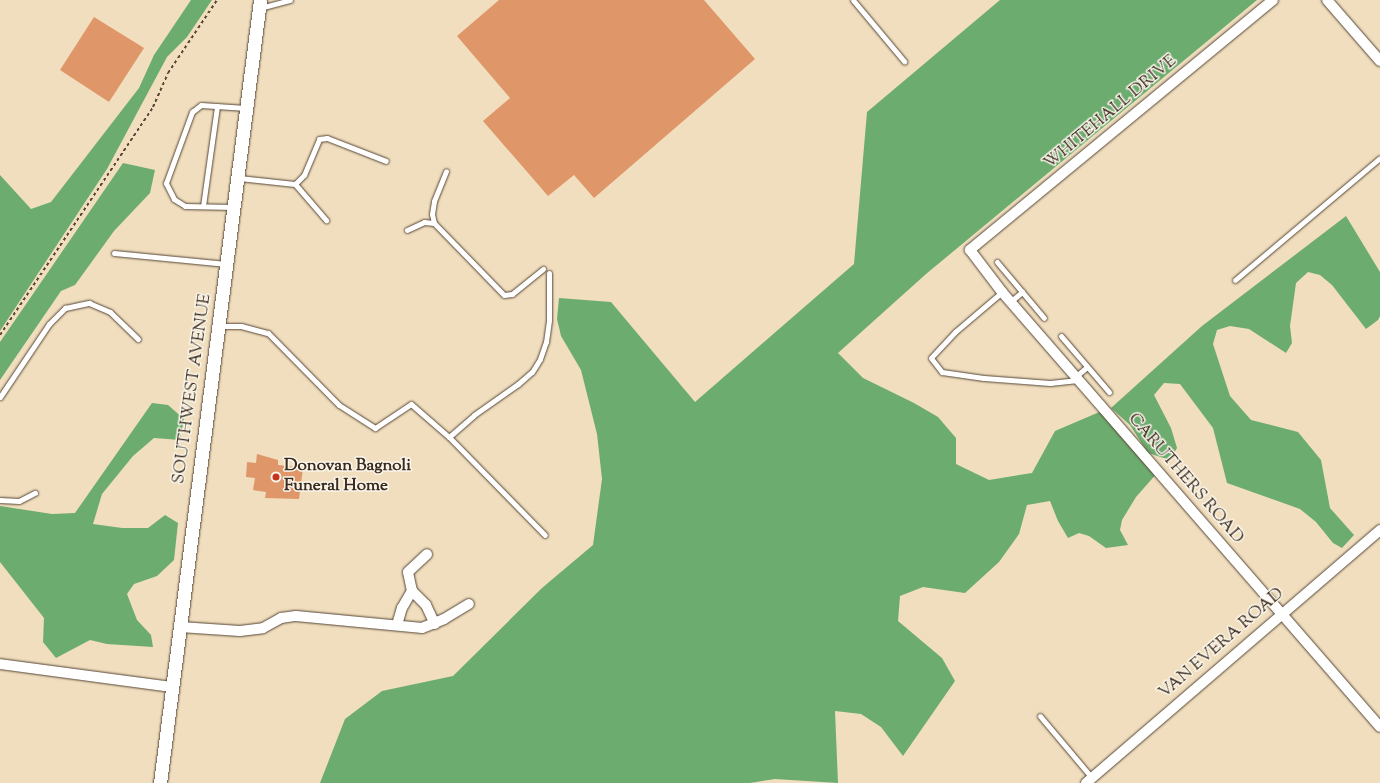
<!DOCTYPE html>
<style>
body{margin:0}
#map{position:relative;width:1380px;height:783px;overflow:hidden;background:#f0debe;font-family:"Sorts Mill Goudy",serif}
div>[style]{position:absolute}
.forest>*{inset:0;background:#6dac6f}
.building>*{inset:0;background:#df9668}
.path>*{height:2px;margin-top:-1px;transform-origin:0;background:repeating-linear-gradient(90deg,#564536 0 3px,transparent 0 6px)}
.roads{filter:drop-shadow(0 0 1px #564536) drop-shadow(0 0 1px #564536)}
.service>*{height:5px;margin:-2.5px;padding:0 2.5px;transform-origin:2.5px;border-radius:2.5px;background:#fff}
.minor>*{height:10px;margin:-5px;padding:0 5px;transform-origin:5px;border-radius:5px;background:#fff}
.tertiary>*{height:13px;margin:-6.5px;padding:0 6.5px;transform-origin:6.5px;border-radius:6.5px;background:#fff}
.dots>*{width:11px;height:11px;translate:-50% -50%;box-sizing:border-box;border:2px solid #fbf7ec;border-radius:50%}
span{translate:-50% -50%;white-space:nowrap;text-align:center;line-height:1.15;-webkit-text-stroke:3px #fbf7ec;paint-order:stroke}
.street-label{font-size:17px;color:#3b2a1e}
.poi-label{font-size:17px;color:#3b2a1e;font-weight:700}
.left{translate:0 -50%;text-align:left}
</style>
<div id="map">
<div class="forest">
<i style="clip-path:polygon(191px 0,212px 0,187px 37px,167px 57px,107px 169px,0 331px,0 175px,31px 209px,51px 202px,139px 88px,154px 55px)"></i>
<i style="clip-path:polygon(1000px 0,1257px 0,926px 274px,838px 353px,863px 378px,914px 403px,938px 417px,956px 438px,956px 464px,989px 480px,1032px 473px,1055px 431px,1104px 410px,1158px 472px,1136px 497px,1122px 520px,1120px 530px,1128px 545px,1106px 548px,1089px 536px,1079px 533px,1068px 538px,1058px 521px,1050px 501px,1027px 505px,1019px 534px,999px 562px,965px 593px,923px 587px,900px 596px,898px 621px,942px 658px,955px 681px,903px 756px,881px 727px,861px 714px,835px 711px,838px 783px,775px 779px,750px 783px,320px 783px,345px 719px,382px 691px,453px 676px,542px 588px,593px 545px,602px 479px,597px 434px,581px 370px,561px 336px,557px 319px,559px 298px,611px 302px,695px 402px,854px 264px,867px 112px)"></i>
<i style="clip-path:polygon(123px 163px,155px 170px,150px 193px,114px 231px,75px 285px,61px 291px,0 380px,0 342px)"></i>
<i style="clip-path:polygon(1346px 216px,1380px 272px,1380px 316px,1378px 320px,1366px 329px,1332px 285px,1320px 275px,1308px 272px,1296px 283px,1290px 326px,1292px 343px,1286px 353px,1249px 329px,1230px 326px,1217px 330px,1213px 344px,1230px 396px,1251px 420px,1298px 432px,1321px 460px,1330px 508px,1354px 535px,1342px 548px,1333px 543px,1316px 522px,1300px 509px,1227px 483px,1213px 428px,1180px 384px,1164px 383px,1154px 395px,1171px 428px,1177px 448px,1170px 460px,1148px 453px,1130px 425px,1111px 408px,1202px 326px)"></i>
<i style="clip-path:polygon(152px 403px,168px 405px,184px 419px,180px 440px,154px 438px,133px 456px,102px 494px,93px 524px,122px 528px,148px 528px,165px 515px,178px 523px,174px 560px,157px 576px,134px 584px,127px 594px,137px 620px,151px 635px,153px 647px,107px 644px,90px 640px,56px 658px,43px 642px,44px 618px,0 562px,0 506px,52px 514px,75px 513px)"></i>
</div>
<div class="building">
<i style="clip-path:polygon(499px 0,704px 0,755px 59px,594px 198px,574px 175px,548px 196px,483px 121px,510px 98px,457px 36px)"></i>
<i style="clip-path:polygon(94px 17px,144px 48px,109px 102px,60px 70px)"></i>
<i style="clip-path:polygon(257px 454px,278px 460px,278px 465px,303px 468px,299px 499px,265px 498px,266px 492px,253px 490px,255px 478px,246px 477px,247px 462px,256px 463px)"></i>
</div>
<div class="path">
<i style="left:0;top:335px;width:275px;rotate:-56.1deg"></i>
<i style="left:153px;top:107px;width:37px;rotate:-66deg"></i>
<i style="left:168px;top:73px;width:88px;rotate:-56.1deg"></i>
</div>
<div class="roads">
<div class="service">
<i style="left:853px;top:0;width:80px;rotate:50.1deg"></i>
<i style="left:260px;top:8px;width:31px;rotate:-15deg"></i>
<i style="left:239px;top:178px;width:56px;rotate:6.1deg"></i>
<i style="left:295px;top:184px;width:48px;rotate:49.3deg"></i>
<i style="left:295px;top:184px;width:13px;rotate:-45deg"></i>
<i style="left:304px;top:175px;width:39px;rotate:-67deg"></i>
<i style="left:319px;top:139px;width:8px;rotate:-7deg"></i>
<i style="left:327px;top:138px;width:63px;rotate:21.3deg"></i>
<i style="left:203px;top:206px;width:101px;rotate:-82deg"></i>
<i style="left:234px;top:207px;width:49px;rotate:-178.8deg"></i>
<i style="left:185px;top:206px;width:13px;rotate:-148deg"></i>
<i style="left:174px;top:199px;width:18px;rotate:-117deg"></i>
<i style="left:166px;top:183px;width:76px;rotate:-69.9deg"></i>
<i style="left:192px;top:112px;width:11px;rotate:-38deg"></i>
<i style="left:201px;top:105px;width:45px;rotate:3.8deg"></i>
<i style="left:434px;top:223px;width:9px;rotate:-103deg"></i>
<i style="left:432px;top:214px;width:13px;rotate:-81deg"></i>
<i style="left:434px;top:201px;width:32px;rotate:-68deg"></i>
<i style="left:407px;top:230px;width:19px;rotate:-25deg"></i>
<i style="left:424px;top:222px;width:10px;rotate:6deg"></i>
<i style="left:434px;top:223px;width:100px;rotate:45.8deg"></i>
<i style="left:504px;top:295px;width:8px;rotate:-7deg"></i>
<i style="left:512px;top:294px;width:40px;rotate:-39deg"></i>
<i style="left:114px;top:253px;width:113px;rotate:5.6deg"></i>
<i style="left:997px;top:262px;width:73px;rotate:50deg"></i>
<i style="left:1235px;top:280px;width:189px;rotate:-40.1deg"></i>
<i style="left:1002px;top:292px;width:62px;rotate:139.6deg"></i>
<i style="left:955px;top:332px;width:35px;rotate:133deg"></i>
<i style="left:931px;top:358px;width:18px;rotate:52deg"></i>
<i style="left:942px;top:372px;width:42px;rotate:8.1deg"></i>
<i style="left:984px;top:378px;width:66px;rotate:4.3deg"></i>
<i style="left:1050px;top:383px;width:28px;rotate:-6deg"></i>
<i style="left:1010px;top:302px;width:16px;rotate:-40deg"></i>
<i style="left:219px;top:326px;width:22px"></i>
<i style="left:241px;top:326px;width:28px;rotate:15deg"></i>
<i style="left:268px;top:333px;width:101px;rotate:45.4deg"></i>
<i style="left:339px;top:405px;width:43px;rotate:32.6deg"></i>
<i style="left:375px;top:428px;width:43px;rotate:-33.7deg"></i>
<i style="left:411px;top:404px;width:50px;rotate:41deg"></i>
<i style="left:449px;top:437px;width:137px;rotate:45.6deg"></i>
<i style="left:1061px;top:336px;width:74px;rotate:49.4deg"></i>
<i style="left:1075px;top:377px;width:16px;rotate:-40deg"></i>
<i style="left:0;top:397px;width:88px;rotate:-56.1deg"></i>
<i style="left:49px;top:324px;width:23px;rotate:-45deg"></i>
<i style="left:65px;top:308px;width:25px;rotate:-12deg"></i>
<i style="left:89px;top:303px;width:23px;rotate:23deg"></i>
<i style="left:110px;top:312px;width:39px;rotate:44deg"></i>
<i style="left:449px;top:437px;width:33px;rotate:-41deg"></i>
<i style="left:474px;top:415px;width:54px;rotate:-35.2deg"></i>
<i style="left:518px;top:384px;width:18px;rotate:-41deg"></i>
<i style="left:532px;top:372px;width:15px;rotate:-58deg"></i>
<i style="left:540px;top:359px;width:18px;rotate:-71deg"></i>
<i style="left:546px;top:342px;width:22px;rotate:-82deg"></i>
<i style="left:549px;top:320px;width:47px;rotate:-90deg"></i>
<i style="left:0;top:500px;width:19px;rotate:3deg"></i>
<i style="left:19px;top:501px;width:18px;rotate:-27deg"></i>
<i style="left:1040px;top:716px;width:81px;rotate:50deg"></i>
</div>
<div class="minor">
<i style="left:1273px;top:0;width:393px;rotate:140.5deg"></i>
<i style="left:970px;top:250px;width:53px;rotate:52.7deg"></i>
<i style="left:1002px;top:292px;width:576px;rotate:49.01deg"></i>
<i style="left:1327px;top:0;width:81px;rotate:49deg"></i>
<i style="left:412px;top:591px;width:20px;rotate:45deg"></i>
<i style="left:426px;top:605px;width:21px;rotate:65deg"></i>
<i style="left:397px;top:625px;width:18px;rotate:-74deg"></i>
<i style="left:402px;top:608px;width:20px;rotate:-60deg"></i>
<i style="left:412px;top:591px;width:19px;rotate:-102deg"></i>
<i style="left:408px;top:572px;width:26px;rotate:-43deg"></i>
<i style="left:180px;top:627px;width:60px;rotate:3.8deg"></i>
<i style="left:240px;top:631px;width:23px;rotate:-7deg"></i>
<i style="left:263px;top:628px;width:21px;rotate:-29deg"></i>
<i style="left:281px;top:618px;width:15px;rotate:-8deg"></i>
<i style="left:296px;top:616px;width:127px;rotate:5.4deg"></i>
<i style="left:422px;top:628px;width:24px;rotate:-22deg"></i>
<i style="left:444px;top:619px;width:29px;rotate:-31deg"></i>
<i style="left:0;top:664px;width:174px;rotate:7.6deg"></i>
<i style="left:1086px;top:783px;width:388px;rotate:-40.7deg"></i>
</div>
<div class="tertiary">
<i style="left:160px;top:783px;width:789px;rotate:-82.72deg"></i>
</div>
</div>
<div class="dots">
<i style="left:276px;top:477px;background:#c8321e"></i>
</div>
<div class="street-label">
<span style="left:1111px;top:113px;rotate:-40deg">WHITEHALL DRIVE</span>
<span style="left:193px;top:389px;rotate:-82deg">SOUTHWEST AVENUE</span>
<span style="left:1185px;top:479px;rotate:49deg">CARUTHERS ROAD</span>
<span style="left:1222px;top:644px;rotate:-41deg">VAN EVERA ROAD</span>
</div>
<div class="poi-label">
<span class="left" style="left:284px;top:477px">Donovan Bagnoli<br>Funeral Home</span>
</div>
</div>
